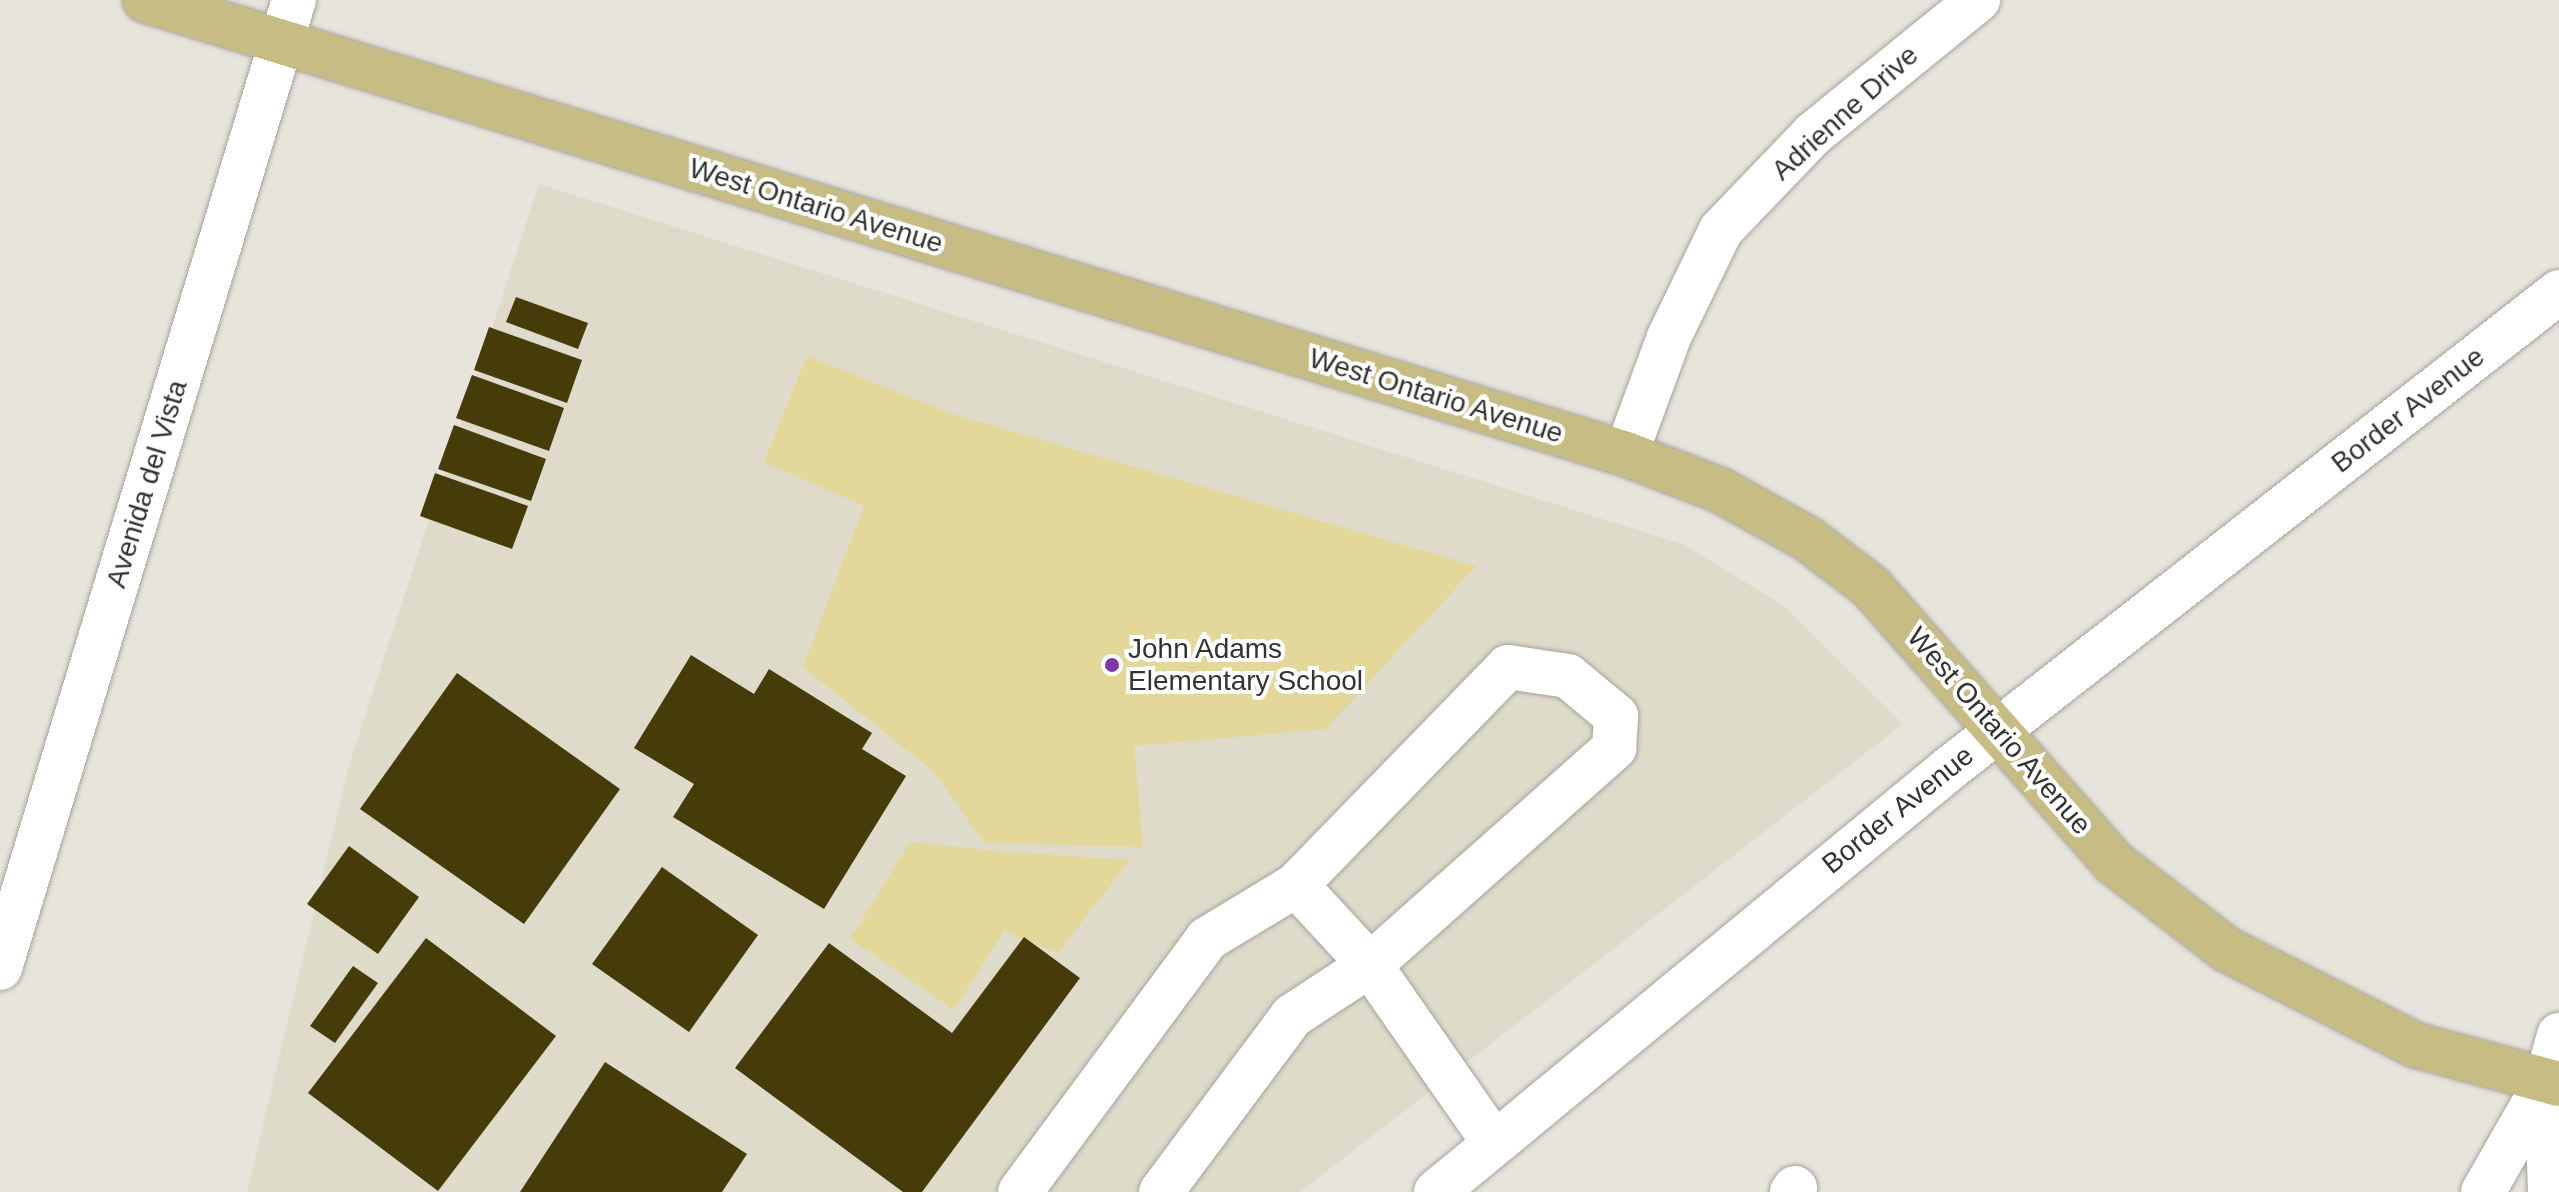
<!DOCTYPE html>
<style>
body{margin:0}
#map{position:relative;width:2559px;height:1192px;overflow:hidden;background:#e6e4db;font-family:Arial,sans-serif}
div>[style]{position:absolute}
.built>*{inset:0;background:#dedbca}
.green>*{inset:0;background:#e3d799}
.building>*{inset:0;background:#453c09}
.roads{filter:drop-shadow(0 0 2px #a5a49b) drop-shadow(0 0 2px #a5a49b)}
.minor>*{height:44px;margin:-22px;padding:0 22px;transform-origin:22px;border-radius:22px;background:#fff}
.major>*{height:44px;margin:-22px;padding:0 22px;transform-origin:22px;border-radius:22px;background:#c7bd84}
.dots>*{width:22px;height:22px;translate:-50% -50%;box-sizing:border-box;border:4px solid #fff;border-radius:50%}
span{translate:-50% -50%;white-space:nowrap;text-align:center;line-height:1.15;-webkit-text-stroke:8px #fff;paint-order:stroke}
.street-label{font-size:28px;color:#34332f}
.poi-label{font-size:28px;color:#34332f}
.left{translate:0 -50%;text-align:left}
</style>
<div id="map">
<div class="built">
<i style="clip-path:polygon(539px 184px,1685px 545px,1784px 606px,1903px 724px,1300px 1192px,247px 1192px,349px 765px)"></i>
</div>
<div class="green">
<i style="clip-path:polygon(807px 356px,952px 414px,1476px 566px,1326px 729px,1134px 746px,1143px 847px,984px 843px,934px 772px,803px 667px,864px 506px,764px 462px)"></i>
<i style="clip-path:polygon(910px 842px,1007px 852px,1130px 860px,1058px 953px,1004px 931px,954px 1010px,850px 939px)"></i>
</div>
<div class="building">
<i style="clip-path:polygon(516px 297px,588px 323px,578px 349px,506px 322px)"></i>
<i style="clip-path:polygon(489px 327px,582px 360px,567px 403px,474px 370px)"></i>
<i style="clip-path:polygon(472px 375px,564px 408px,549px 451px,456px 418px)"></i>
<i style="clip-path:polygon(454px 425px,546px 459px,531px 501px,438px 469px)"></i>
<i style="clip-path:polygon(435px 473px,528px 506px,512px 549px,420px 516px)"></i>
<i style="clip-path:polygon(691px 655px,754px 694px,769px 669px,872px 733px,862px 749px,906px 776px,824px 909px,673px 817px,694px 784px,634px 748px)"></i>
<i style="clip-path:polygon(457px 673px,620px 789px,524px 924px,360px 809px)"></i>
<i style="clip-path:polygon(349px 846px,419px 897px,378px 954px,307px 904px)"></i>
<i style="clip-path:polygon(662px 867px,758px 935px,689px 1032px,592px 964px)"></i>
<i style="clip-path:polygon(1024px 937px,1080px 978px,922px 1192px,903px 1192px,735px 1068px,829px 943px,952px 1033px)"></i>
<i style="clip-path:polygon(426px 938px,556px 1036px,438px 1191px,308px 1093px)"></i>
<i style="clip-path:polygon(353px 966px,378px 983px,335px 1043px,310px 1026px)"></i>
<i style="clip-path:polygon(605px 1062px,747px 1154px,722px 1192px,520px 1192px)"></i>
</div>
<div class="roads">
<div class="minor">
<i style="left:1626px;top:454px;width:125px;rotate:-69.8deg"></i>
<i style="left:1669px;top:337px;width:119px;rotate:-64.1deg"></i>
<i style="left:1721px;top:230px;width:133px;rotate:-46.2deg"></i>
<i style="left:1813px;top:134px;width:213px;rotate:-39.1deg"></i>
<i style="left:0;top:968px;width:1012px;rotate:-73.11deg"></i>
<i style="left:2546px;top:1082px;width:110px;rotate:87.9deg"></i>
<i style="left:1020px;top:1192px;width:315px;rotate:-53.5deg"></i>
<i style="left:1207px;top:939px;width:104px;rotate:-31.2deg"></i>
<i style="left:1296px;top:885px;width:109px;rotate:47.2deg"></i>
<i style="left:1370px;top:965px;width:213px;rotate:55.1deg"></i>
<i style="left:1161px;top:1192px;width:219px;rotate:-53.3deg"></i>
<i style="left:1292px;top:1016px;width:93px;rotate:-33.2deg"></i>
<i style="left:1370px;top:965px;width:327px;rotate:-41.6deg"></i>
<i style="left:1614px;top:748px;width:32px;rotate:-86deg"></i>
<i style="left:1616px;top:716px;width:62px;rotate:-140.2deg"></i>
<i style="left:1568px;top:676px;width:61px;rotate:-171.5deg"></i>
<i style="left:1508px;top:667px;width:304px;rotate:134.2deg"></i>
<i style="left:1436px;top:1192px;width:666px;rotate:-39.52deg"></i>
<i style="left:1950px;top:768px;width:773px;rotate:-38.01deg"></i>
<i style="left:1792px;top:1192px;width:5px;rotate:-53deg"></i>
<i style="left:2483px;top:1192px;width:127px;rotate:-60.2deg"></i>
<i style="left:2546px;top:1082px;width:49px;rotate:-74.5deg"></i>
</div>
<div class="major">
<i style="left:145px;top:0;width:1549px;rotate:17.04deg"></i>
<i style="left:1626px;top:454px;width:101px;rotate:21deg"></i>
<i style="left:1720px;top:490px;width:101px;rotate:29.1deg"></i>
<i style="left:1808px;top:539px;width:78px;rotate:37.2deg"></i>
<i style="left:1870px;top:586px;width:368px;rotate:48.6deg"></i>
<i style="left:2113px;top:862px;width:143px;rotate:37.6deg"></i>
<i style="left:2226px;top:949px;width:212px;rotate:26.9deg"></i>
<i style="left:2415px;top:1045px;width:149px;rotate:15.2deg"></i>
</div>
</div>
<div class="dots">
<i style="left:1112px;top:665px;background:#7c37ab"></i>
</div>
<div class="street-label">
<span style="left:1845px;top:113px;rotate:-42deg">Adrienne Drive</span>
<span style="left:816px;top:206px;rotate:17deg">West Ontario Avenue</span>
<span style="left:1436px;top:396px;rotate:17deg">West Ontario Avenue</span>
<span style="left:2408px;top:410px;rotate:-38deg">Border Avenue</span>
<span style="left:147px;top:484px;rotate:-73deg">Avenida del Vista</span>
<span style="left:1999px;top:731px;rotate:49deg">West Ontario Avenue</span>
<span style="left:1898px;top:810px;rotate:-39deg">Border Avenue</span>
</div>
<div class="poi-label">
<span class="left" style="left:1128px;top:665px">John Adams<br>Elementary School</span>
</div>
</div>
